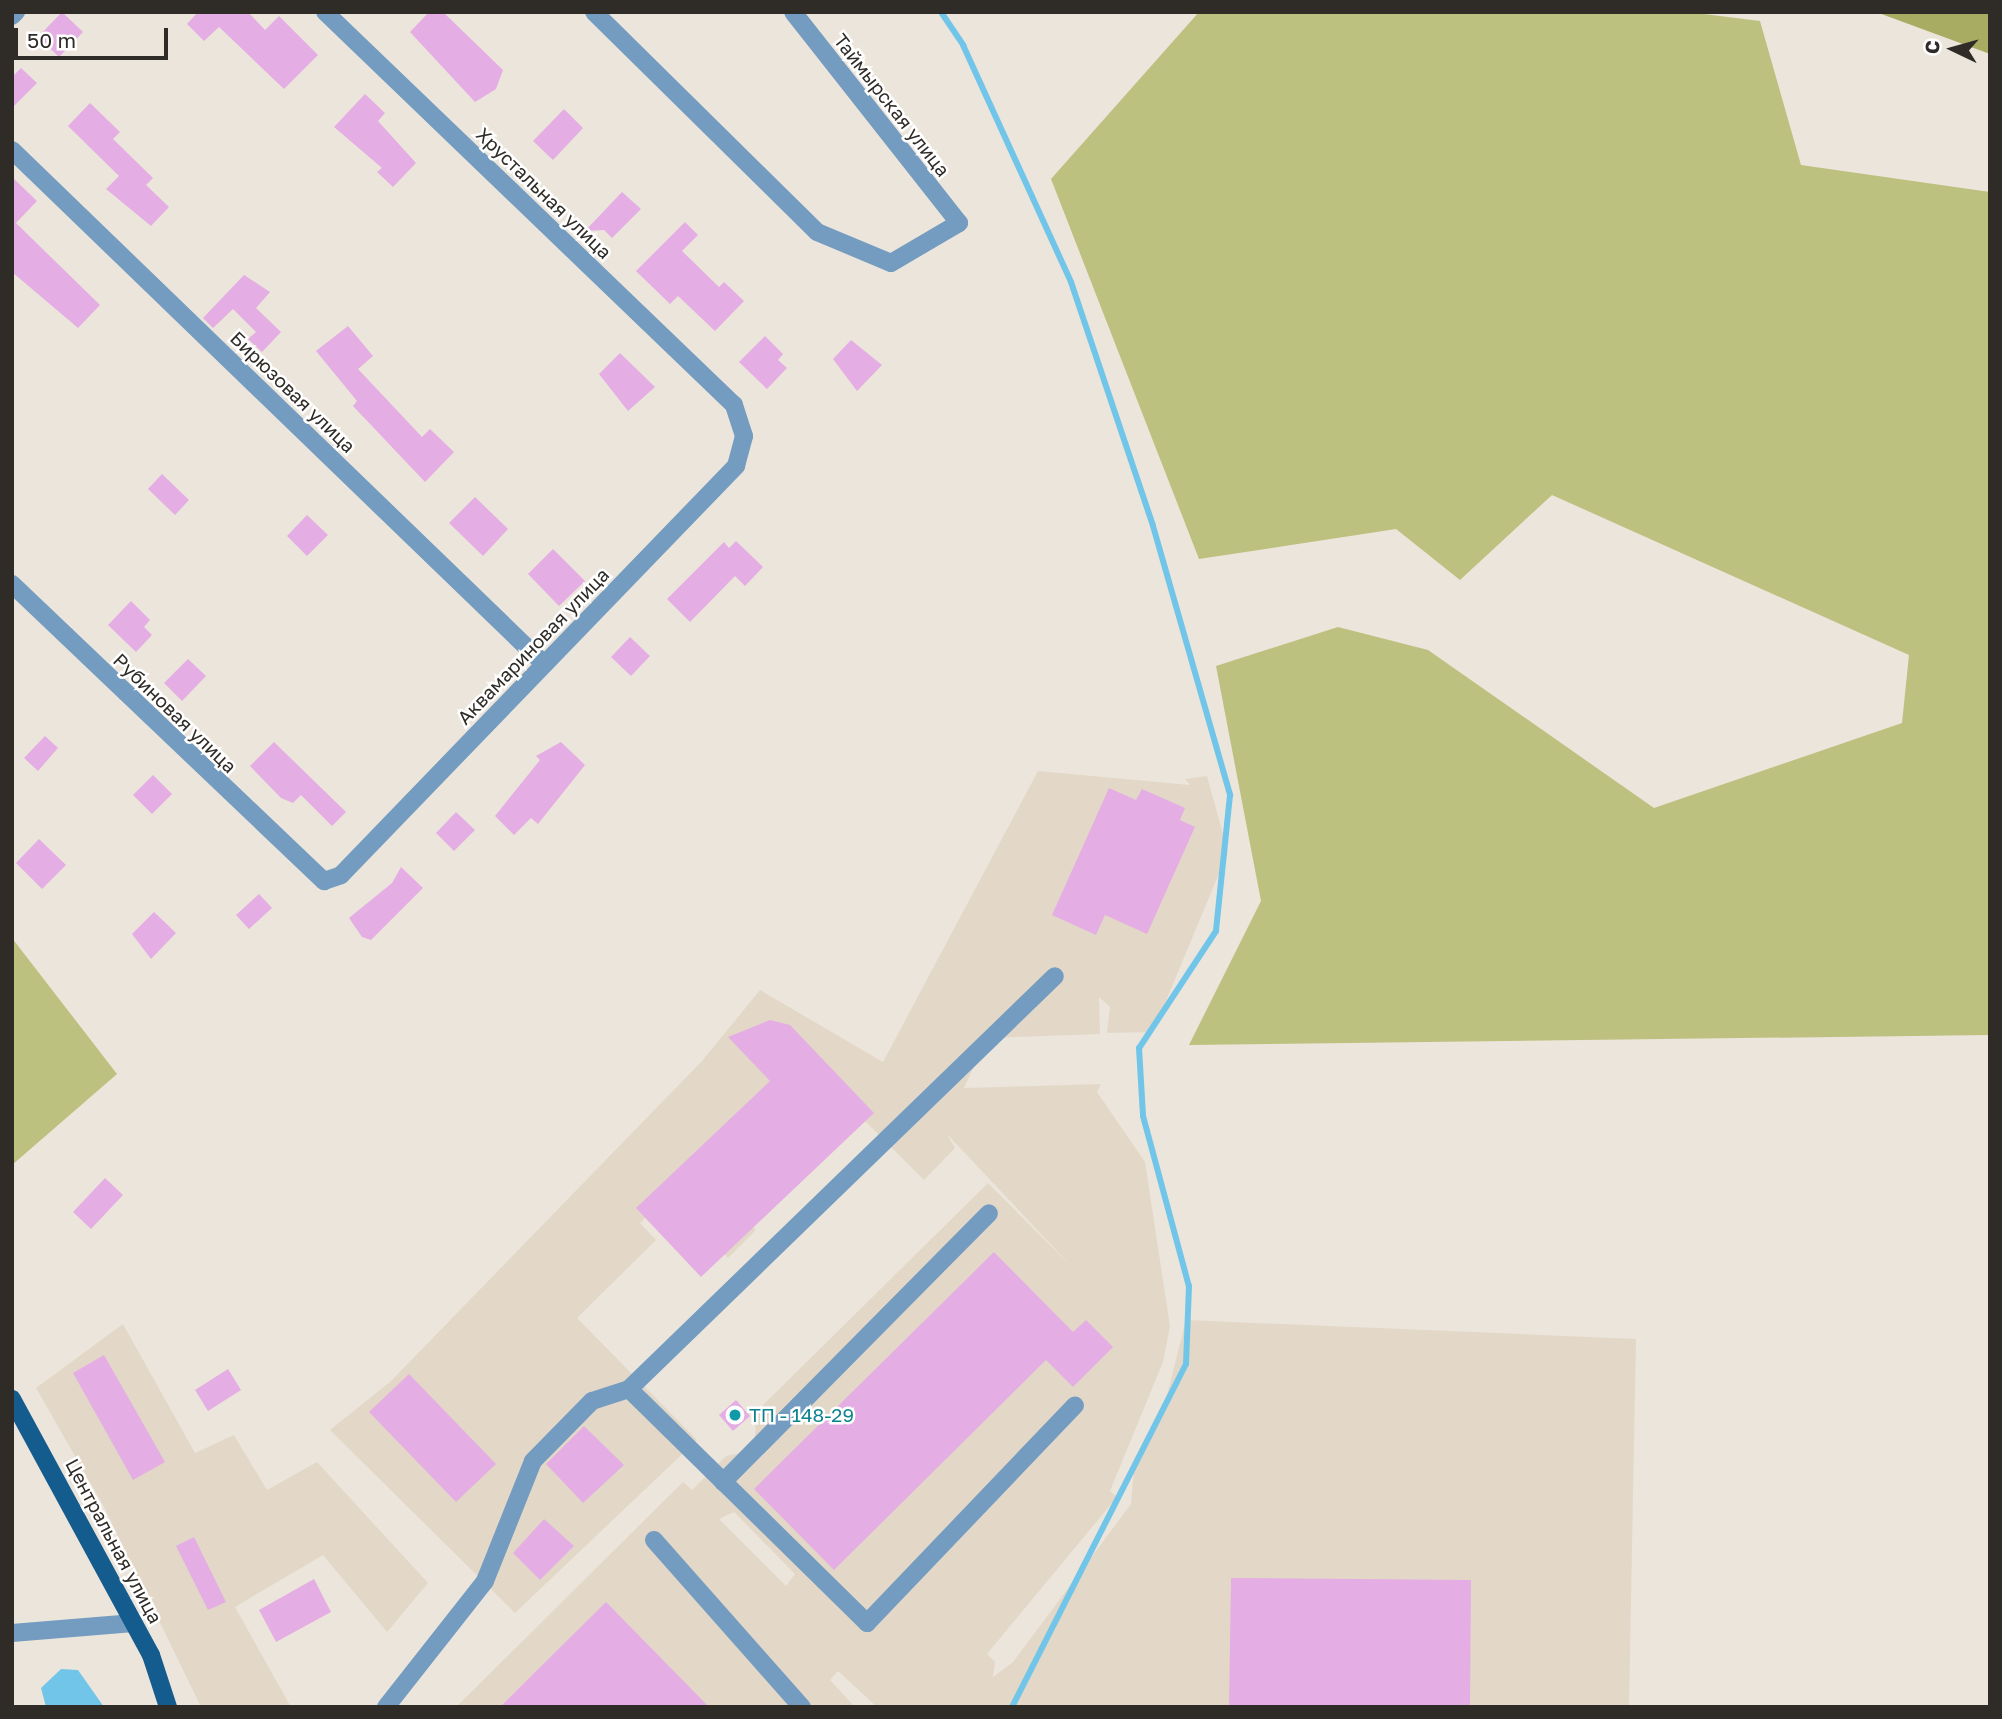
<!DOCTYPE html>
<meta charset="utf-8">
<style>
body{margin:0}
#map{position:relative;width:2002px;height:1719px;overflow:hidden;background:#ece5db;font-family:"Golos Text",sans-serif}
div>[style]{position:absolute}
.built>*{inset:0;background:#e3d8c8}
.green>*{inset:0;background:#bdc17f}
.forest>*{inset:0;background:#a8ac63}
.water>*{inset:0;background:#71c5e9}
.stream>*{height:6px;margin:-3px;padding:0 3px;transform-origin:3px;border-radius:3px;background:#71c5e9}
.building>*{inset:0;background:#e4ade3}
.minor>*{height:18px;margin:-9px;padding:0 9px;transform-origin:9px;border-radius:9px;background:#739cc0}
.major>*{height:18px;margin:-9px;padding:0 9px;transform-origin:9px;border-radius:9px;background:#145b8e}
.dots>*{width:19px;height:19px;translate:-50% -50%;box-sizing:border-box;border:4px solid #fff;border-radius:50%}
span{translate:-50% -50%;white-space:nowrap;text-align:center;line-height:1.15;-webkit-text-stroke:5px #fff;paint-order:stroke}
.street-label{font-size:19px;color:#2f2c28}
.culture-label{font-size:19px;color:#0d838f}
.left{translate:0 -50%;text-align:left}
.frame{position:absolute;inset:0;border:14px solid #2f2c28;pointer-events:none}
.north{position:absolute;left:1918px;top:14px;width:70px;height:70px;-webkit-text-stroke:5px #fff;paint-order:stroke;rotate:275deg;font-size:19px;font-weight:700;line-height:28px;text-align:center;color:#2f2c28}
.north::after{content:'';display:block;margin:auto;width:24px;height:32px;background:#2f2c28;clip-path:polygon(50% 0,100% 100%,50% 72%,0 100%)}
.scale{position:absolute;left:14px;top:28px;width:154px;height:32px;box-sizing:border-box;border:4px solid #2f2c28;border-top:0;padding-left:9px;font-size:21px;line-height:24px;white-space:nowrap;color:#2f2c28;-webkit-text-stroke:5px #fff;paint-order:stroke}
</style>
<div id="map">
<div class="built">
<i style="clip-path:polygon(evenodd,1038px 771px,1190px 785px,1185px 779px,1207px 776px,1228px 852px,1153px 1032px,1107px 1033px,1110px 1007px,1099px 997px,1100px 1034px,987px 1038px,964px 1088px,1101px 1084px,1097px 1092px,1145px 1162px,1170px 1326px,1163px 1362px,1110px 1491px,1117px 1497px,987px 1654px,995px 1662px,993px 1677px,1013px 1662px,1131px 1504px,1134px 1468px,1166px 1399px,1186px 1320px,1636px 1339px,1629px 1707px,877px 1707px,838px 1671px,830px 1680px,855px 1707px,456px 1707px,683px 1482px,692px 1490px,726px 1456px,741px 1453px,755px 1440px,756px 1412px,988px 1183px,1073px 1268px,947px 1134px,955px 1148px,924px 1180px,836px 1092px,725px 1199px,756px 1230px,728px 1258px,667px 1197px,640px 1223px,656px 1240px,577px 1318px,697px 1440px,515px 1613px,330px 1430px,390px 1382px,702px 1061px,760px 990px,883px 1062px,1038px 771px,734px 1512px,795px 1574px,786px 1586px,719px 1519px,734px 1512px)"></i>
<i style="clip-path:polygon(123px 1324px,195px 1453px,234px 1435px,267px 1490px,317px 1462px,428px 1583px,387px 1632px,323px 1555px,235px 1607px,291px 1707px,201px 1707px,103px 1505px,36px 1388px)"></i>
</div>
<div class="green">
<i style="clip-path:polygon(1199px 12px,1688px 12px,1760px 21px,1801px 165px,1990px 192px,1990px 1035px,1189px 1045px,1261px 901px,1216px 666px,1338px 627px,1428px 650px,1654px 808px,1902px 723px,1909px 655px,1552px 495px,1460px 580px,1396px 529px,1199px 559px,1051px 179px)"></i>
<i style="clip-path:polygon(12px 938px,117px 1074px,12px 1165px)"></i>
</div>
<div class="forest">
<i style="clip-path:polygon(1876px 12px,1990px 12px,1990px 54px)"></i>
</div>
<div class="water">
<i style="clip-path:polygon(61px 1669px,78px 1670px,104px 1707px,46px 1707px,41px 1688px)"></i>
</div>
<div class="stream">
<i style="left:941px;top:12px;width:40px;rotate:56deg"></i>
<i style="left:963px;top:45px;width:260px;rotate:65.5deg"></i>
<i style="left:1071px;top:282px;width:257px;rotate:71.4deg"></i>
<i style="left:1153px;top:526px;width:280px;rotate:74deg"></i>
<i style="left:1230px;top:795px;width:137px;rotate:95.9deg"></i>
<i style="left:1216px;top:931px;width:140px;rotate:123.3deg"></i>
<i style="left:1139px;top:1048px;width:68px;rotate:86.6deg"></i>
<i style="left:1143px;top:1116px;width:176px;rotate:74.9deg"></i>
<i style="left:1189px;top:1286px;width:78px;rotate:92.2deg"></i>
<i style="left:1186px;top:1364px;width:385px;rotate:116.9deg"></i>
</div>
<div class="building">
<i style="clip-path:polygon(62px 12px,83px 32px,59px 57px,38px 37px)"></i>
<i style="clip-path:polygon(198px 12px,248px 12px,265px 30px,279px 16px,318px 55px,284px 89px,219px 27px,204px 41px,187px 24px)"></i>
<i style="clip-path:polygon(429px 12px,443px 12px,503px 70px,496px 89px,475px 102px,410px 32px)"></i>
<i style="clip-path:polygon(21px 68px,37px 83px,12px 108px,12px 77px)"></i>
<i style="clip-path:polygon(365px 94px,385px 113px,378px 121px,416px 163px,393px 187px,377px 172px,382px 168px,334px 127px)"></i>
<i style="clip-path:polygon(90px 103px,120px 132px,113px 139px,153px 178px,146px 185px,169px 207px,151px 226px,106px 189px,119px 176px,68px 126px)"></i>
<i style="clip-path:polygon(564px 109px,583px 128px,553px 160px,533px 141px)"></i>
<i style="clip-path:polygon(12px 177px,37px 201px,16px 223px,100px 305px,78px 328px,12px 272px)"></i>
<i style="clip-path:polygon(622px 192px,641px 209px,612px 238px,604px 230px,585px 231px)"></i>
<i style="clip-path:polygon(685px 222px,698px 235px,682px 251px,719px 287px,724px 282px,744px 301px,715px 331px,678px 296px,670px 304px,636px 271px)"></i>
<i style="clip-path:polygon(244px 275px,270px 292px,256px 308px,281px 332px,262px 352px,248px 339px,256px 332px,233px 309px,213px 328px,203px 318px)"></i>
<i style="clip-path:polygon(348px 326px,373px 356px,358px 369px,422px 437px,430px 429px,454px 452px,425px 482px,353px 406px,357px 401px,316px 351px)"></i>
<i style="clip-path:polygon(765px 336px,783px 354px,778px 360px,787px 368px,767px 389px,739px 362px)"></i>
<i style="clip-path:polygon(851px 340px,882px 365px,857px 391px,833px 359px)"></i>
<i style="clip-path:polygon(620px 353px,655px 387px,628px 411px,599px 374px)"></i>
<i style="clip-path:polygon(162px 474px,189px 500px,175px 515px,148px 489px)"></i>
<i style="clip-path:polygon(475px 497px,508px 529px,483px 556px,449px 523px)"></i>
<i style="clip-path:polygon(307px 515px,328px 535px,307px 556px,287px 536px)"></i>
<i style="clip-path:polygon(736px 541px,763px 567px,745px 586px,735px 576px,690px 622px,667px 599px,724px 542px,729px 548px)"></i>
<i style="clip-path:polygon(553px 549px,585px 581px,559px 606px,528px 574px)"></i>
<i style="clip-path:polygon(131px 601px,150px 620px,144px 627px,152px 635px,136px 652px,108px 625px)"></i>
<i style="clip-path:polygon(630px 637px,650px 656px,631px 676px,611px 657px)"></i>
<i style="clip-path:polygon(188px 659px,206px 676px,182px 701px,164px 683px)"></i>
<i style="clip-path:polygon(45px 736px,58px 748px,38px 771px,24px 758px)"></i>
<i style="clip-path:polygon(274px 742px,346px 812px,332px 826px,301px 795px,293px 803px,281px 798px,250px 766px)"></i>
<i style="clip-path:polygon(561px 742px,585px 765px,538px 824px,531px 818px,514px 835px,495px 816px,540px 760px,536px 756px)"></i>
<i style="clip-path:polygon(153px 775px,172px 794px,152px 814px,133px 795px)"></i>
<i style="clip-path:polygon(1109px 788px,1136px 800px,1142px 789px,1185px 808px,1180px 820px,1195px 827px,1147px 934px,1105px 915px,1096px 935px,1052px 915px)"></i>
<i style="clip-path:polygon(456px 812px,475px 830px,454px 851px,436px 833px)"></i>
<i style="clip-path:polygon(39px 839px,66px 865px,42px 889px,16px 863px)"></i>
<i style="clip-path:polygon(401px 867px,423px 888px,371px 940px,362px 937px,349px 918px,392px 883px)"></i>
<i style="clip-path:polygon(259px 894px,272px 908px,249px 929px,236px 915px)"></i>
<i style="clip-path:polygon(154px 912px,176px 933px,151px 959px,132px 934px)"></i>
<i style="clip-path:polygon(770px 1020px,790px 1025px,874px 1113px,701px 1277px,636px 1208px,770px 1081px,728px 1037px)"></i>
<i style="clip-path:polygon(105px 1178px,123px 1195px,91px 1229px,73px 1212px)"></i>
<i style="clip-path:polygon(994px 1252px,1073px 1332px,1086px 1320px,1113px 1347px,1073px 1387px,1046px 1360px,834px 1570px,754px 1489px)"></i>
<i style="clip-path:polygon(104px 1355px,165px 1462px,133px 1480px,73px 1373px)"></i>
<i style="clip-path:polygon(228px 1369px,241px 1390px,208px 1411px,195px 1390px)"></i>
<i style="clip-path:polygon(409px 1374px,496px 1464px,456px 1502px,369px 1412px)"></i>
<i style="clip-path:polygon(736px 1400px,750px 1416px,733px 1431px,719px 1415px)"></i>
<i style="clip-path:polygon(584px 1426px,624px 1465px,583px 1503px,546px 1464px)"></i>
<i style="clip-path:polygon(544px 1519px,574px 1546px,540px 1580px,513px 1553px)"></i>
<i style="clip-path:polygon(194px 1537px,226px 1602px,208px 1610px,176px 1546px)"></i>
<i style="clip-path:polygon(1231px 1578px,1471px 1580px,1470px 1707px,1229px 1707px)"></i>
<i style="clip-path:polygon(314px 1579px,331px 1612px,276px 1642px,259px 1610px)"></i>
<i style="clip-path:polygon(606px 1602px,709px 1707px,500px 1707px)"></i>
</div>
<div class="minor">
<i style="left:594px;top:12px;width:313px;rotate:44.6deg"></i>
<i style="left:817px;top:232px;width:80px;rotate:22.7deg"></i>
<i style="left:891px;top:263px;width:79px;rotate:-30.5deg"></i>
<i style="left:959px;top:223px;width:268px;rotate:-128.2deg"></i>
<i style="left:12px;top:16px;width:6px;rotate:-45deg"></i>
<i style="left:12px;top:150px;width:740px;rotate:44.01deg"></i>
<i style="left:12px;top:584px;width:431px;rotate:43.6deg"></i>
<i style="left:324px;top:881px;width:18px;rotate:-19deg"></i>
<i style="left:341px;top:875px;width:569px;rotate:-46deg"></i>
<i style="left:736px;top:466px;width:31px;rotate:-75deg"></i>
<i style="left:744px;top:436px;width:33px;rotate:-108deg"></i>
<i style="left:734px;top:405px;width:567px;rotate:-136.14deg"></i>
<i style="left:629px;top:1389px;width:334px;rotate:44.5deg"></i>
<i style="left:867px;top:1623px;width:301px;rotate:-46.3deg"></i>
<i style="left:723px;top:1482px;width:378px;rotate:-45.3deg"></i>
<i style="left:654px;top:1540px;width:223px;rotate:48.5deg"></i>
<i style="left:12px;top:1633px;width:122px;rotate:-4.7deg"></i>
<i style="left:386px;top:1707px;width:160px;rotate:-51.8deg"></i>
<i style="left:485px;top:1581px;width:129px;rotate:-68.2deg"></i>
<i style="left:533px;top:1461px;width:84px;rotate:-45.5deg"></i>
<i style="left:592px;top:1401px;width:39px;rotate:-18deg"></i>
<i style="left:629px;top:1389px;width:593px;rotate:-44.11deg"></i>
</div>
<div class="major">
<i style="left:12px;top:1399px;width:291px;rotate:61.5deg"></i>
<i style="left:151px;top:1655px;width:55px;rotate:71.9deg"></i>
</div>
<div class="dots">
<i style="left:735px;top:1415px;background:#0f9aa8"></i>
</div>
<div class="street-label">
<span style="left:892px;top:105px;rotate:52deg">Таймырская улица</span>
<span style="left:544px;top:193px;rotate:44deg">Хрустальная улица</span>
<span style="left:293px;top:392px;rotate:44deg">Бирюзовая улица</span>
<span style="left:533px;top:646px;rotate:-46deg">Аквамариновая улица</span>
<span style="left:175px;top:713px;rotate:44deg">Рубиновая улица</span>
<span style="left:114px;top:1541px;rotate:62deg">Центральная улица</span>
</div>
<div class="culture-label">
<span class="left" style="left:749px;top:1415px">ТП - 148-29</span>
</div>
<div class="frame"></div>
<div class="north">С</div>
<div class="scale">50 m</div>
</div>
